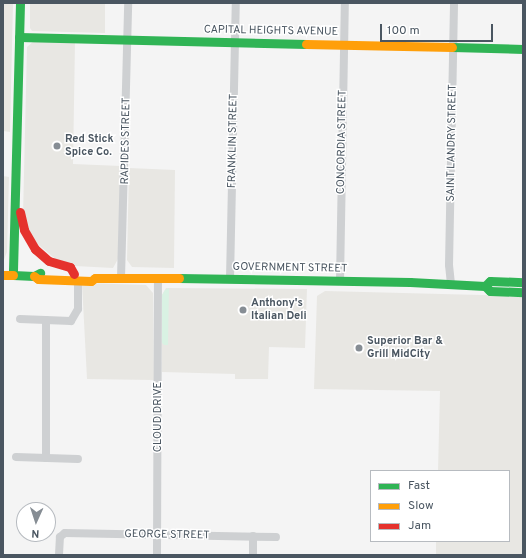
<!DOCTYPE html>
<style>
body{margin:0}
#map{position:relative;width:526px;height:558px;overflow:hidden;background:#f4f4f4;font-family:Overpass,sans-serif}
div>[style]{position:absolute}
.commercial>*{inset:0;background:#e8e7e3}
.green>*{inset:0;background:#d9f2e3}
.street>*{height:8px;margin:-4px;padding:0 4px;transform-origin:4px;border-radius:4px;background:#ced0d2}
.fast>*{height:9px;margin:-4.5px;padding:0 4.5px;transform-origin:4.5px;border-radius:4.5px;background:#30b455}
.slow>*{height:9px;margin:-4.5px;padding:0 4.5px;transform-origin:4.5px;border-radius:4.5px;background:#ff9f0a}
.jam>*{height:9px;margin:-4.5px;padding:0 4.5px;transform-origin:4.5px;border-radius:4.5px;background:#e5322d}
.dots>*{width:11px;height:11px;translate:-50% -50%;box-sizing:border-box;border:2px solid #fff;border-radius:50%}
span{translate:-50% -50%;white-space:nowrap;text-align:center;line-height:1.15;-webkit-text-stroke:3px #fff;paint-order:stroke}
.street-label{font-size:11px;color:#4a5661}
.poi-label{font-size:11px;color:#4a5661;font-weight:700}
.left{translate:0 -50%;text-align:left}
.frame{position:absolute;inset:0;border:4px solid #4a5661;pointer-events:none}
.legend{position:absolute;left:370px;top:470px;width:140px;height:72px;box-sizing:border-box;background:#fff;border:1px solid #b7bbc0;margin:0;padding:5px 7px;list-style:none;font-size:12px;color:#4a5661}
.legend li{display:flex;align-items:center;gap:8px;height:20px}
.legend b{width:20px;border:1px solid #b7bbc0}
.north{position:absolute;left:16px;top:502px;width:40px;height:40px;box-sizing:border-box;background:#fff;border:1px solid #b7bbc0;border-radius:50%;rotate:183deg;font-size:11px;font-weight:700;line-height:16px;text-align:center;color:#4a5661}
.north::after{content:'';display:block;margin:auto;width:14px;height:18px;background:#868d94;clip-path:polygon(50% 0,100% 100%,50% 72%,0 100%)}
.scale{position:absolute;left:380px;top:24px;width:113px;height:18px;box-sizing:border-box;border:2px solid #4a5661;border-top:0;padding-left:5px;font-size:12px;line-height:14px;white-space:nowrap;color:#4a5661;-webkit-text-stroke:3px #fff;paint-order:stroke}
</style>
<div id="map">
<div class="commercial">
<i style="clip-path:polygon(3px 3px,13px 3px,10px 132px,3px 131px)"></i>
<i style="clip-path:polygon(30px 3px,105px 3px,105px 33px,32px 31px,30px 28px)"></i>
<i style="clip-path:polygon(34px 41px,75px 42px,73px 164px,121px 166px,118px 259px,113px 268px,75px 266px,59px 262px,34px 241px,23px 216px,27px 47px)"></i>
<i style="clip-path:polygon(129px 168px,175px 170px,174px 268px,132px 267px,127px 260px)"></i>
<i style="clip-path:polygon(3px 176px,9px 177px,7px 252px,3px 262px)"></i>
<i style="clip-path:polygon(82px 283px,146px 285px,153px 293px,154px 380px,87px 379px)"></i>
<i style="clip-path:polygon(166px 288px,307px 289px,305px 348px,269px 347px,268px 379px,235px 379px,235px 374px,162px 372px,162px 295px)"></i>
<i style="clip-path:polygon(325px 291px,523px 296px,523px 555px,436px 555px,436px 541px,509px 541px,509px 471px,438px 471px,440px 391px,314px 389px,317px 296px)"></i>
</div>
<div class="green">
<i style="clip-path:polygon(169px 288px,168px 345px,164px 345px,162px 343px,162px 295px,165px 290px)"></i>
</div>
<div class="street">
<i style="left:121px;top:278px;width:275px;rotate:-88.5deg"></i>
<i style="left:230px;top:279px;width:276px;rotate:-88.8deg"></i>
<i style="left:340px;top:281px;width:278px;rotate:-89deg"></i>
<i style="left:451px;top:284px;width:19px;rotate:-96deg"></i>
<i style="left:449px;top:265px;width:262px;rotate:-88.9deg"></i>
<i style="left:20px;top:319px;width:51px;rotate:2.2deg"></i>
<i style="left:71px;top:321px;width:14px;rotate:-60deg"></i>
<i style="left:78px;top:309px;width:28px;rotate:-90deg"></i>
<i style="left:16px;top:457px;width:62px;rotate:1.8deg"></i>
<i style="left:46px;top:458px;width:138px;rotate:-90deg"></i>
<i style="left:59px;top:555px;width:18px;rotate:-87deg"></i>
<i style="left:60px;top:537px;width:6px;rotate:-39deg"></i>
<i style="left:65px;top:533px;width:211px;rotate:1.1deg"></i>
<i style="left:157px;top:555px;width:276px;rotate:-89.8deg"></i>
<i style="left:253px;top:555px;width:19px;rotate:-90deg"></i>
</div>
<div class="fast">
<i style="left:20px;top:3px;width:272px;rotate:91.5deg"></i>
<i style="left:13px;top:275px;width:21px;rotate:3deg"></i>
<i style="left:34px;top:276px;width:7px;rotate:-27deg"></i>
<i style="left:19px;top:37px;width:287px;rotate:1.4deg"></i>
<i style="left:452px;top:47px;width:71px;rotate:1.6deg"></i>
<i style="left:179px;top:278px;width:231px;rotate:1deg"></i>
<i style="left:410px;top:282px;width:75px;rotate:3.1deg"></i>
<i style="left:485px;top:286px;width:7px;rotate:45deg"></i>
<i style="left:490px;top:291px;width:33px;rotate:2deg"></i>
<i style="left:485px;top:286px;width:7px;rotate:-45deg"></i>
<i style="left:490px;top:281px;width:33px;rotate:2deg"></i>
</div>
<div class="slow">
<i style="left:306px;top:44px;width:146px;rotate:1.2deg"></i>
<i style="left:3px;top:275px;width:10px"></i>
<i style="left:34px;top:276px;width:5px;rotate:37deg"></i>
<i style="left:38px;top:279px;width:53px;rotate:2.2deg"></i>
<i style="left:91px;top:281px;width:5px;rotate:-37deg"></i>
<i style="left:95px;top:278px;width:84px"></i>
</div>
<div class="jam">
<i style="left:20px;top:212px;width:18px;rotate:77deg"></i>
<i style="left:24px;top:230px;width:22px;rotate:60deg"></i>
<i style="left:35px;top:249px;width:18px;rotate:41deg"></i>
<i style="left:49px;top:261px;width:22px;rotate:16deg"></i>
<i style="left:70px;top:267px;width:8px;rotate:60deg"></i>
</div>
<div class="dots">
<i style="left:57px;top:146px;background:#868d94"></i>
<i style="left:243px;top:310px;background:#868d94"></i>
<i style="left:359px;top:348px;background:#868d94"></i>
</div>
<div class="street-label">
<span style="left:271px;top:31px;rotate:1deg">CAPITAL HEIGHTS AVENUE</span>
<span style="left:126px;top:141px;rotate:-89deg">RAPIDES STREET</span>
<span style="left:233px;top:141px;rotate:-89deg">FRANKLIN STREET</span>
<span style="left:342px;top:142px;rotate:-89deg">CONCORDIA STREET</span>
<span style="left:452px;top:143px;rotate:-89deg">SAINT LANDRY STREET</span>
<span style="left:290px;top:268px;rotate:1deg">GOVERNMENT STREET</span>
<span style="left:158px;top:417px;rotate:-90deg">CLOUD DRIVE</span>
<span style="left:167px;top:535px;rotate:1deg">GEORGE STREET</span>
</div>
<div class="poi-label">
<span class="left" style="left:65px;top:146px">Red Stick<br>Spice Co.</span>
<span class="left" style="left:251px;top:310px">Anthony's<br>Italian Deli</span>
<span class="left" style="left:367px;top:348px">Superior Bar &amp;<br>Grill MidCity</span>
</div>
<div class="frame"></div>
<ul class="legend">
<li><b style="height:5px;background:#30b455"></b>Fast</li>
<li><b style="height:5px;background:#ff9f0a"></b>Slow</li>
<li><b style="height:5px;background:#e5322d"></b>Jam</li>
</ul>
<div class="north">N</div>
<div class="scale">100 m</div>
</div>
